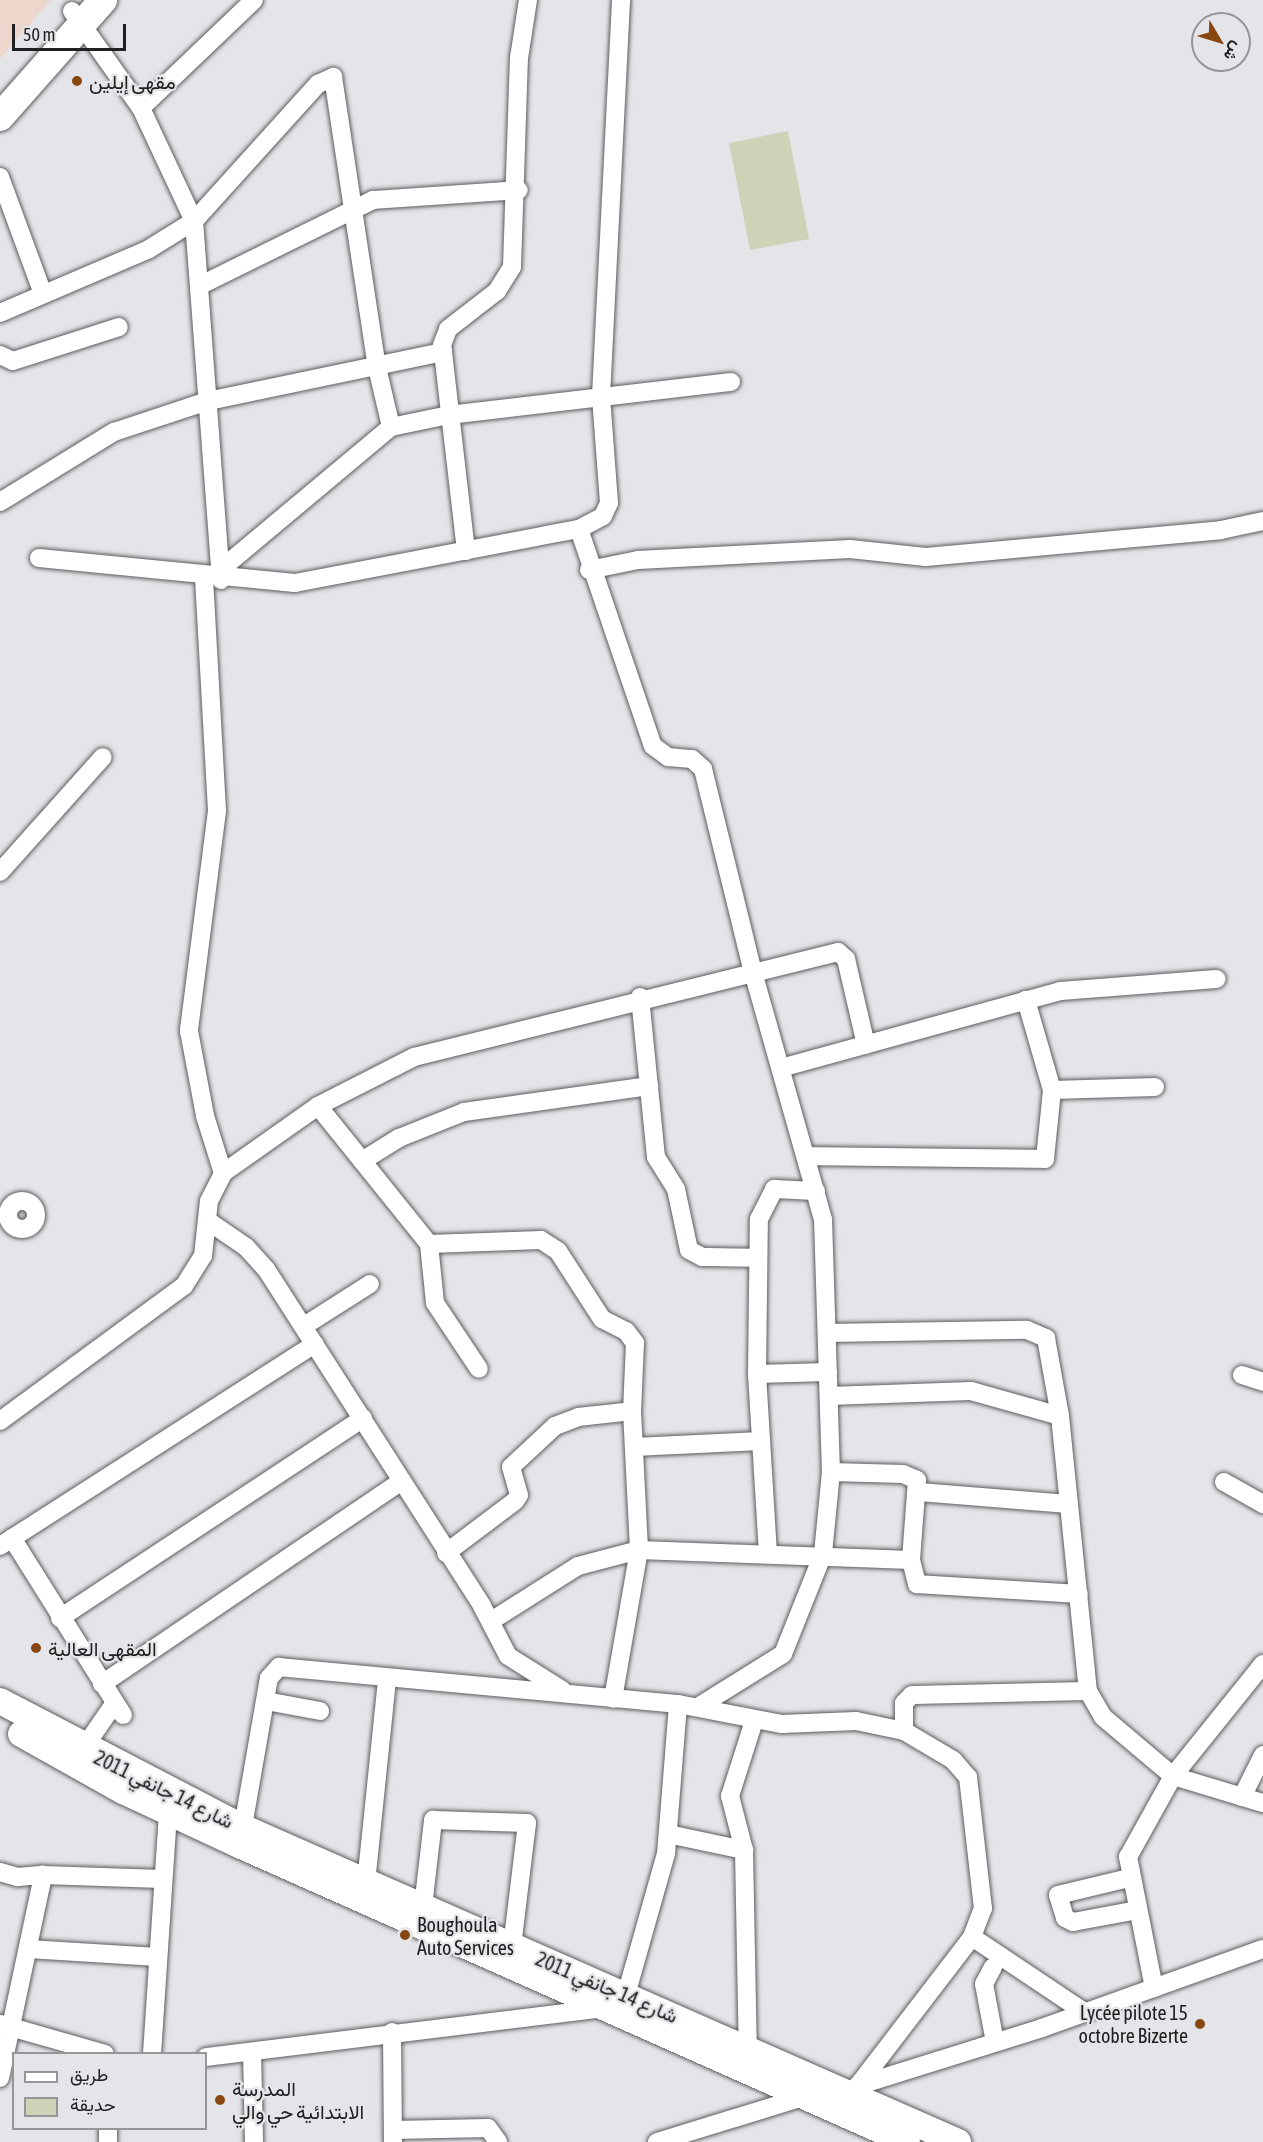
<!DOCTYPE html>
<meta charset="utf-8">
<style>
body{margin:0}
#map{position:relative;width:1263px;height:2142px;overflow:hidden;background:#e4e5e9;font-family:"Asap Condensed",Vazirmatn,sans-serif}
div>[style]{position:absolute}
.industrial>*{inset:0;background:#edd6cb}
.green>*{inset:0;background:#cdd3b6}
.roads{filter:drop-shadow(0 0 2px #5d5d60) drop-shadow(0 0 2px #5d5d60)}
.minor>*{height:18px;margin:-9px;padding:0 9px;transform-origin:9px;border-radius:9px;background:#fff}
.minor>.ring{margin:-9px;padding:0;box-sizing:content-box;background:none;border:18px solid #fff;border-radius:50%}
.secondary>*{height:26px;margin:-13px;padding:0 13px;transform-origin:13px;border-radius:13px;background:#fff}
.primary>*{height:28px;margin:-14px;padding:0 14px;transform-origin:14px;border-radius:14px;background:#fff}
.dots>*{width:16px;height:16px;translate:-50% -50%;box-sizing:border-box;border:3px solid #e4e5e9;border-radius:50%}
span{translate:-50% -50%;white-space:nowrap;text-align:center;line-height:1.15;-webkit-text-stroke:4.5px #e4e5e9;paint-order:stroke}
.poi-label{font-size:20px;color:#202022}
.left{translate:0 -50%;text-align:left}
.right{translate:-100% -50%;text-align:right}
.street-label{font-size:20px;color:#202022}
.legend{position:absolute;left:12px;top:2052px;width:195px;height:78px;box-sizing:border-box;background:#e4e5e9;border:2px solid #969699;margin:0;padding:8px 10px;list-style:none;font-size:18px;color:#202022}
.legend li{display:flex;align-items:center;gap:12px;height:30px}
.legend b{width:30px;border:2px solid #969699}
.north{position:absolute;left:1191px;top:12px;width:60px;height:60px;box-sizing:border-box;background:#e4e5e9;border:2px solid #969699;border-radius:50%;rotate:128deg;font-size:16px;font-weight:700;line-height:24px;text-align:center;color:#202022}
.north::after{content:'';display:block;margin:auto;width:21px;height:27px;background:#884711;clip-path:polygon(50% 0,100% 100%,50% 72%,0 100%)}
.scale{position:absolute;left:12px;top:24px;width:114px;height:27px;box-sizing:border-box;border:3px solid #202022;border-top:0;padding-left:8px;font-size:18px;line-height:21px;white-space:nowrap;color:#202022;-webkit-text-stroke:4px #e4e5e9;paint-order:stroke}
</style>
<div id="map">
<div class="industrial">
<i style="clip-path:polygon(0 0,51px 0,0 59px)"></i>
</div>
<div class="green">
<i style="clip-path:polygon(788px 131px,809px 239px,750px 250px,729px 143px)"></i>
</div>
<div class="roads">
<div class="minor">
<i style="left:72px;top:11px;width:119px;rotate:54.6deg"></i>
<i style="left:141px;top:108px;width:125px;rotate:64.9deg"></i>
<i style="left:194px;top:221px;width:360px;rotate:85.7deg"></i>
<i style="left:141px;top:108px;width:156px;rotate:-43.7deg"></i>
<i style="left:0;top:177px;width:125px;rotate:69.8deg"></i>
<i style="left:203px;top:284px;width:190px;rotate:-26.3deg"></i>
<i style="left:373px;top:200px;width:146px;rotate:-3.9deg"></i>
<i style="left:0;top:313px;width:162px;rotate:-23.2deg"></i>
<i style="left:149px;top:249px;width:53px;rotate:-31.9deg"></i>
<i style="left:194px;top:221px;width:185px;rotate:-47.9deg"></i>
<i style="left:318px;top:84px;width:17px;rotate:-25deg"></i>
<i style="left:333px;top:77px;width:289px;rotate:81.4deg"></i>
<i style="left:376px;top:363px;width:66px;rotate:76.8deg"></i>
<i style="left:0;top:355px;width:14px;rotate:25deg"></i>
<i style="left:13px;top:361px;width:111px;rotate:-17.8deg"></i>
<i style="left:0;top:502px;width:134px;rotate:-31.6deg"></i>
<i style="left:114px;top:432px;width:99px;rotate:-18.3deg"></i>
<i style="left:208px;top:401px;width:240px;rotate:-11.8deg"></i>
<i style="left:579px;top:529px;width:27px;rotate:-28deg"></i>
<i style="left:603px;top:516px;width:14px;rotate:-65deg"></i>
<i style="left:609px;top:503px;width:107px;rotate:-94.3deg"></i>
<i style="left:601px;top:396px;width:397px;rotate:-87.1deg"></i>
<i style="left:466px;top:551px;width:207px;rotate:-96.6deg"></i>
<i style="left:442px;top:345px;width:17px;rotate:-69deg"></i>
<i style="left:448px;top:329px;width:62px;rotate:-37.8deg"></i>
<i style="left:497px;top:291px;width:28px;rotate:-58deg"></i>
<i style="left:512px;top:267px;width:209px;rotate:-88.1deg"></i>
<i style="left:519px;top:58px;width:59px;rotate:-81.2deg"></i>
<i style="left:39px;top:558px;width:257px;rotate:5.6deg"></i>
<i style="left:295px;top:583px;width:289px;rotate:-10.8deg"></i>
<i style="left:579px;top:529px;width:229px;rotate:71.2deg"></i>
<i style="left:653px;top:746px;width:19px;rotate:36deg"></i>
<i style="left:668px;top:757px;width:24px;rotate:5deg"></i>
<i style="left:692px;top:759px;width:15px;rotate:42deg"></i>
<i style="left:703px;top:769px;width:209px;rotate:76.2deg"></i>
<i style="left:753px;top:972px;width:257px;rotate:74.2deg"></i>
<i style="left:823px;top:1219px;width:253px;rotate:88.2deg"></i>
<i style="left:831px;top:1472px;width:82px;rotate:95.6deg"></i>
<i style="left:823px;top:1554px;width:108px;rotate:111.8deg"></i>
<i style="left:783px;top:1654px;width:100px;rotate:148.1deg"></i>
<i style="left:220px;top:570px;width:223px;rotate:-39.9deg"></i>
<i style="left:391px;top:427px;width:59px;rotate:-11.7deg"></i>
<i style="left:449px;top:415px;width:284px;rotate:-6.7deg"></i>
<i style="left:589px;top:570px;width:50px;rotate:-11.5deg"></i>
<i style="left:638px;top:560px;width:212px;rotate:-3deg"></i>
<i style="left:850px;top:549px;width:76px;rotate:6deg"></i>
<i style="left:926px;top:557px;width:296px;rotate:-5.2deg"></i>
<i style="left:1221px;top:530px;width:43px;rotate:-12.1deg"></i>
<i style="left:204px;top:578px;width:233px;rotate:86.8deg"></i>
<i style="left:217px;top:811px;width:222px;rotate:97.3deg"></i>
<i style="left:189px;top:1031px;width:86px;rotate:79.3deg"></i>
<i style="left:205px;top:1116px;width:60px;rotate:72.5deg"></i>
<i style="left:0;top:872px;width:154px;rotate:-48.2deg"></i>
<i style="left:640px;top:997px;width:161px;rotate:84.3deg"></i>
<i style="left:656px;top:1157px;width:38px;rotate:58deg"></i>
<i style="left:676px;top:1189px;width:62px;rotate:78deg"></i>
<i style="left:689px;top:1250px;width:15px;rotate:28deg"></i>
<i style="left:702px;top:1257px;width:55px;rotate:1deg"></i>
<i style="left:781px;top:1068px;width:289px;rotate:-15.4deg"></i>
<i style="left:1060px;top:991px;width:157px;rotate:-4.4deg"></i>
<i style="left:1052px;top:1090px;width:103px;rotate:-1.7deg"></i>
<i style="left:318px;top:1106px;width:177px;rotate:51.2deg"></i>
<i style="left:429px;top:1244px;width:59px;rotate:84.2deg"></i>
<i style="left:435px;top:1303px;width:79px;rotate:56.3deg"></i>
<i style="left:807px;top:1156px;width:238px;rotate:0.7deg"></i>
<i style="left:1045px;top:1159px;width:69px;rotate:-84.2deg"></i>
<i style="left:1052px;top:1090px;width:94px;rotate:-106.1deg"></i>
<i style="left:362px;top:1161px;width:44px;rotate:-31.9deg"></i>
<i style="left:399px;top:1138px;width:70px;rotate:-21.8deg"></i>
<i style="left:464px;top:1112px;width:187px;rotate:-8deg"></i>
<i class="ring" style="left:8px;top:1201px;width:10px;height:10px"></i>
<i style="left:208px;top:1221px;width:46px;rotate:34.4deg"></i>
<i style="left:246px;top:1247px;width:30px;rotate:48deg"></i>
<i style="left:266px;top:1269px;width:400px;rotate:57.3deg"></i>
<i style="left:482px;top:1606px;width:56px;rotate:62.5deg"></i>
<i style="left:508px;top:1656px;width:64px;rotate:32.2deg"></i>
<i style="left:429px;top:1244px;width:112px;rotate:-2deg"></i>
<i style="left:541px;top:1240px;width:20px;rotate:33deg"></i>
<i style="left:558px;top:1251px;width:81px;rotate:57.1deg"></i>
<i style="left:602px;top:1319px;width:27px;rotate:27deg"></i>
<i style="left:626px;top:1331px;width:15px;rotate:53deg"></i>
<i style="left:635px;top:1343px;width:68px;rotate:92.5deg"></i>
<i style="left:632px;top:1411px;width:139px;rotate:87.1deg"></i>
<i style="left:639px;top:1550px;width:151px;rotate:99.9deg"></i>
<i style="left:304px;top:1326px;width:78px;rotate:-32.5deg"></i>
<i style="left:827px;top:1333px;width:200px;rotate:-0.9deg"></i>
<i style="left:1027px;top:1330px;width:21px;rotate:23deg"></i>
<i style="left:1046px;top:1338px;width:79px;rotate:79.8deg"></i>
<i style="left:1060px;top:1416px;width:276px;rotate:84.2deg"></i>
<i style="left:1088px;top:1691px;width:30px;rotate:60deg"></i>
<i style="left:1103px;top:1717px;width:92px;rotate:40.1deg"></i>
<i style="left:1173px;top:1776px;width:94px;rotate:16.7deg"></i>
<i style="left:757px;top:1374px;width:71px;rotate:-1.6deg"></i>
<i style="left:1242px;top:1375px;width:22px;rotate:18deg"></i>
<i style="left:829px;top:1396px;width:142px;rotate:-2deg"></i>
<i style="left:971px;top:1391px;width:92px;rotate:15.7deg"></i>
<i style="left:0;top:1421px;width:228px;rotate:-36.3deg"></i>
<i style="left:184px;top:1286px;width:36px;rotate:-58deg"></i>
<i style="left:203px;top:1256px;width:55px;rotate:-83.8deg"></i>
<i style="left:209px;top:1201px;width:31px;rotate:-63deg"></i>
<i style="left:223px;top:1173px;width:116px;rotate:-35.2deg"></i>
<i style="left:318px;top:1106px;width:108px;rotate:-27deg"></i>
<i style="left:414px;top:1057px;width:437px;rotate:-13.9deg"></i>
<i style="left:838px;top:952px;width:11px;rotate:41deg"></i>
<i style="left:846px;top:959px;width:88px;rotate:76.9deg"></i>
<i style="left:634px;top:1447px;width:127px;rotate:-2.7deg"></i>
<i style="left:831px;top:1472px;width:72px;rotate:1.6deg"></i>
<i style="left:903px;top:1474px;width:15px;rotate:23deg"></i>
<i style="left:917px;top:1480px;width:80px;rotate:94.3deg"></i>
<i style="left:911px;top:1560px;width:25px;rotate:76deg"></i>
<i style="left:917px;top:1584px;width:162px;rotate:3.5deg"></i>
<i style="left:1224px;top:1482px;width:45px;rotate:29.4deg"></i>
<i style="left:919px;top:1492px;width:150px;rotate:4.6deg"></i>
<i style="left:12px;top:1538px;width:209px;rotate:57.9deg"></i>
<i style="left:0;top:1546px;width:374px;rotate:-32.7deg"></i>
<i style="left:446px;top:1553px;width:86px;rotate:-37deg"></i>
<i style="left:515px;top:1501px;width:7px;rotate:-56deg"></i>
<i style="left:519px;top:1495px;width:29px;rotate:-106deg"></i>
<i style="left:511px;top:1467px;width:60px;rotate:-43deg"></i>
<i style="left:555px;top:1426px;width:25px;rotate:-21deg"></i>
<i style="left:578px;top:1417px;width:54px;rotate:-6.3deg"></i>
<i style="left:768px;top:1554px;width:180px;rotate:-93.5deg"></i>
<i style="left:757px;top:1374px;width:155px;rotate:-89.3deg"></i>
<i style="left:759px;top:1219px;width:34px;rotate:-63deg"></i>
<i style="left:774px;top:1189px;width:42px;rotate:2.7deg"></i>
<i style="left:60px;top:1618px;width:363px;rotate:-33.4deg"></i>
<i style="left:491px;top:1621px;width:103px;rotate:-32.3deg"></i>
<i style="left:578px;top:1566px;width:63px;rotate:-14.7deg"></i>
<i style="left:639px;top:1550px;width:272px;rotate:2.1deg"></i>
<i style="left:102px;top:1684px;width:362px;rotate:-34.1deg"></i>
<i style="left:266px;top:1701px;width:55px;rotate:10.5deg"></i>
<i style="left:904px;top:1731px;width:28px;rotate:-90deg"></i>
<i style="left:904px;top:1703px;width:11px;rotate:-45deg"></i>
<i style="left:912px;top:1695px;width:176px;rotate:-1.3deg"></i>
<i style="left:83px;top:1749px;width:55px;rotate:-55.4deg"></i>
<i style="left:1242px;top:1797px;width:47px;rotate:-63.4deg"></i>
<i style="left:668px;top:1834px;width:78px;rotate:11.9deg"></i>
<i style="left:241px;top:1838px;width:162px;rotate:-80.1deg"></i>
<i style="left:269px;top:1678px;width:15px;rotate:-48deg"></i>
<i style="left:279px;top:1667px;width:401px;rotate:5.3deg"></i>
<i style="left:678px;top:1704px;width:106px;rotate:10.9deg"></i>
<i style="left:782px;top:1724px;width:74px;rotate:-2.3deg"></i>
<i style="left:856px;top:1721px;width:49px;rotate:11.8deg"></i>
<i style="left:904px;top:1731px;width:57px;rotate:30.6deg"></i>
<i style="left:953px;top:1760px;width:23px;rotate:49deg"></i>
<i style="left:968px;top:1777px;width:132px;rotate:83.5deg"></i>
<i style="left:983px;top:1908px;width:31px;rotate:111deg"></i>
<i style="left:972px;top:1937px;width:210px;rotate:127.5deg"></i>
<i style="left:0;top:1872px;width:19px;rotate:16deg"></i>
<i style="left:18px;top:1877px;width:25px;rotate:-5deg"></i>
<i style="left:1129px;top:1878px;width:73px;rotate:166.5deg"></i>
<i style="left:1058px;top:1895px;width:24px;rotate:73deg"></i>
<i style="left:1065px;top:1918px;width:9px;rotate:27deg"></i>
<i style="left:1073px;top:1922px;width:65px;rotate:-10.6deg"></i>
<i style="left:366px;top:1883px;width:204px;rotate:-84.1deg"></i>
<i style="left:423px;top:1907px;width:88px;rotate:-83.4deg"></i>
<i style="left:433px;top:1820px;width:94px;rotate:1.8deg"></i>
<i style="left:527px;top:1823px;width:125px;rotate:96.9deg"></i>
<i style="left:972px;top:1937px;width:135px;rotate:33.8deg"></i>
<i style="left:29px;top:1949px;width:128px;rotate:3.6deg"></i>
<i style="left:993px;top:1967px;width:19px;rotate:118deg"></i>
<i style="left:984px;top:1984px;width:59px;rotate:79.3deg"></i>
<i style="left:1154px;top:1988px;width:134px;rotate:-101.2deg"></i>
<i style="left:1128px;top:1857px;width:93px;rotate:-60.9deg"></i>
<i style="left:1173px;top:1776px;width:144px;rotate:-51.2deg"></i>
<i style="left:626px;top:1995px;width:147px;rotate:-74.2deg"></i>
<i style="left:666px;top:1854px;width:150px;rotate:-85.4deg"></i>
<i style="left:0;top:2024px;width:109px;rotate:15.9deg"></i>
<i style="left:392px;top:2032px;width:110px;rotate:89.5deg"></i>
<i style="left:252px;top:2052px;width:90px;rotate:88.7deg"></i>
<i style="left:152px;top:2054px;width:242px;rotate:-86.2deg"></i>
<i style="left:206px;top:2057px;width:400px;rotate:-7deg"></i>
<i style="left:748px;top:2059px;width:209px;rotate:-91.1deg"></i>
<i style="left:744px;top:1850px;width:56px;rotate:-104.5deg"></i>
<i style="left:730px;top:1796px;width:79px;rotate:-72.3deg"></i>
<i style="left:0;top:2078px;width:208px;rotate:-78deg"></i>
<i style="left:43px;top:1875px;width:119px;rotate:1.9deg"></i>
<i style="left:857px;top:2086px;width:194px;rotate:-17.4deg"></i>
<i style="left:1042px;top:2028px;width:235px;rotate:-19.7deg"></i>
<i style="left:108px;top:2128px;width:14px;rotate:90deg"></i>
<i style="left:393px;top:2130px;width:95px;rotate:-1.2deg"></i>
<i style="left:488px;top:2128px;width:17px;rotate:54deg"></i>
<i style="left:657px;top:2142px;width:153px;rotate:-17.1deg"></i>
</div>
<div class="secondary">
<i style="left:0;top:1701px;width:275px;rotate:27.5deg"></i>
<i style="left:244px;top:1828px;width:780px;rotate:23.74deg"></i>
<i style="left:21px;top:1734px;width:117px;rotate:29.2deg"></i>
<i style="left:123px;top:1791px;width:128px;rotate:25deg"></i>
<i style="left:239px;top:1845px;width:731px;rotate:23.97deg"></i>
</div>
<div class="primary">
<i style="left:0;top:117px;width:156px;rotate:-48.6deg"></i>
</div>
</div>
<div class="dots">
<i style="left:77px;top:81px;background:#884711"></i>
<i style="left:36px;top:1648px;background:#884711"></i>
<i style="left:405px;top:1935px;background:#884711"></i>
<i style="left:1200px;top:2024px;background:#884711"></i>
<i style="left:220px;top:2100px;background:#884711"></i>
</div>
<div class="poi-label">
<span class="left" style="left:89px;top:81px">مقهى إيلين</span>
<span class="left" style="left:48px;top:1648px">المقهى العالية</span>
<span class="left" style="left:417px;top:1936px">Boughoula<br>Auto Services</span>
<span class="right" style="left:1188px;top:2024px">Lycée pilote 15<br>octobre Bizerte</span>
<span class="left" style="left:232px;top:2100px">المدرسة<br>الابتدائية حي والي</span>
</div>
<div class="street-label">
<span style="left:164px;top:1789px;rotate:26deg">شارع 14 جانفي 2011</span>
<span style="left:607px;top:1987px;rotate:23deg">شارع 14 جانفي 2011</span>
</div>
<ul class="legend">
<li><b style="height:8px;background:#fff"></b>طريق</li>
<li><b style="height:16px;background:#cdd3b6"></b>حديقة</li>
</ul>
<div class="north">ش</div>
<div class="scale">50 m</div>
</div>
